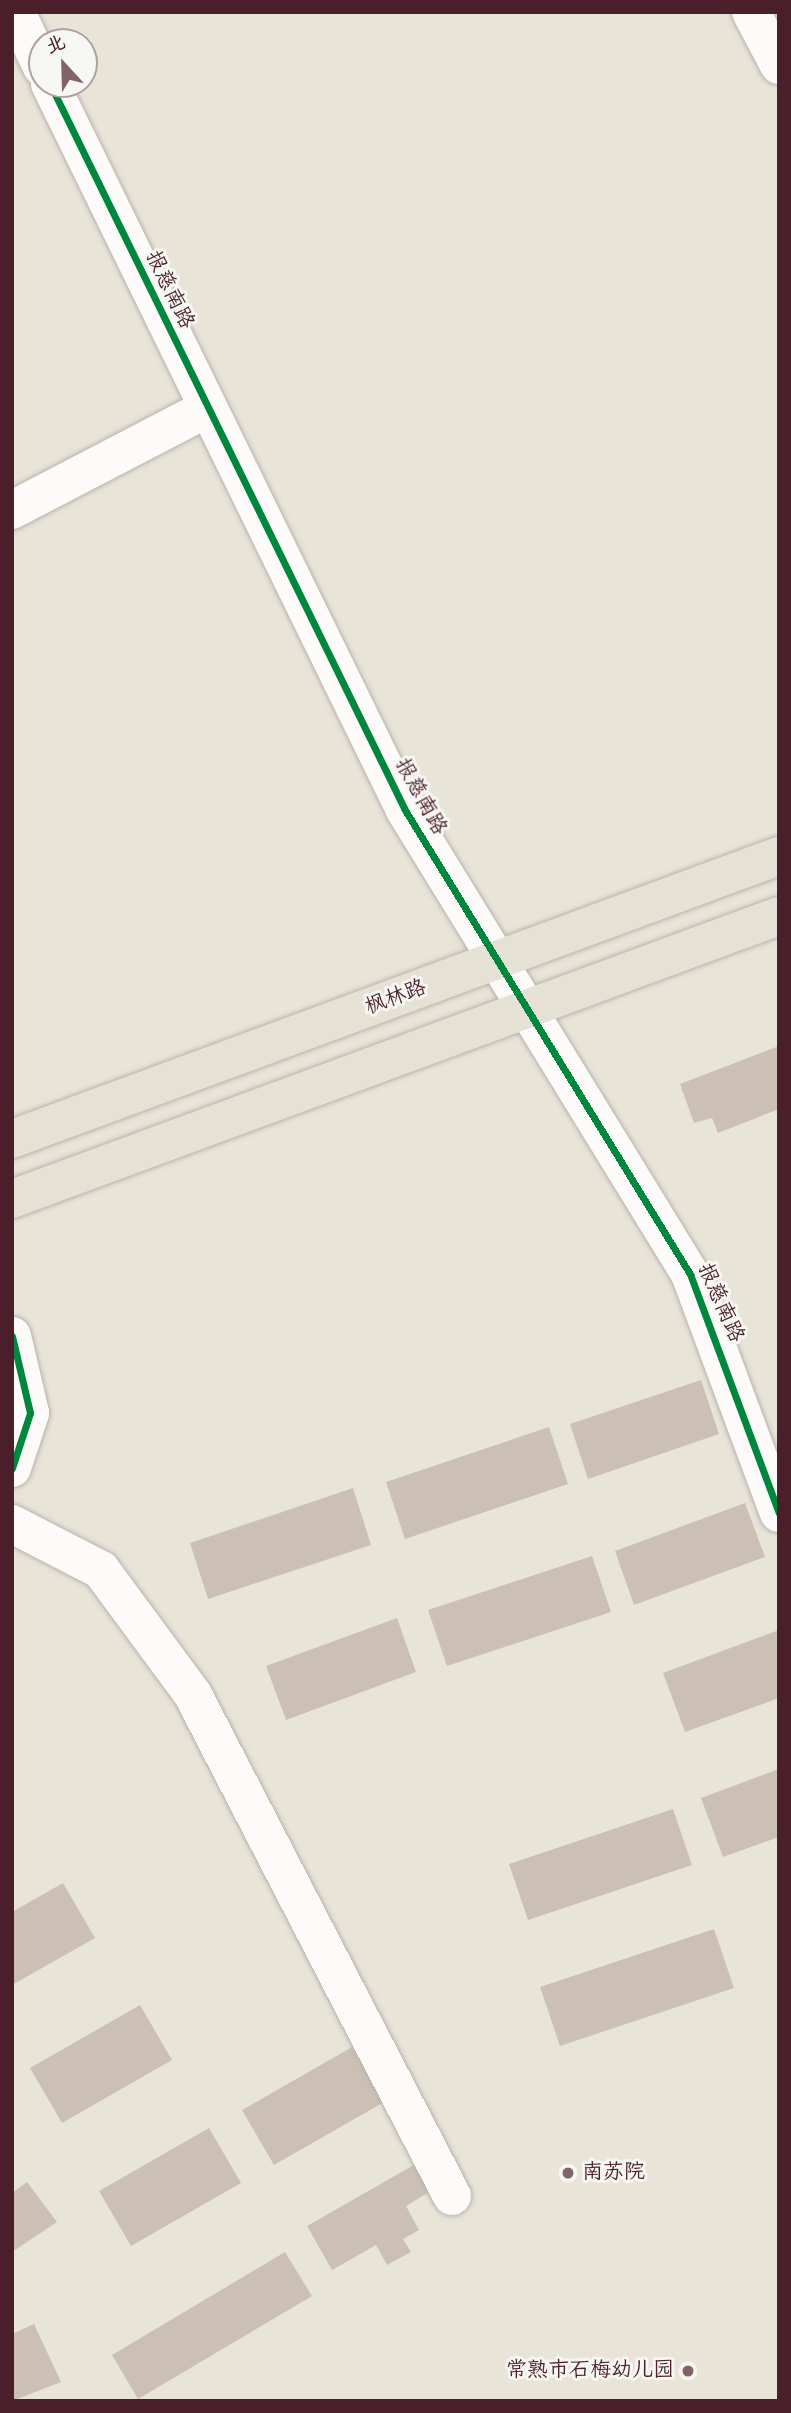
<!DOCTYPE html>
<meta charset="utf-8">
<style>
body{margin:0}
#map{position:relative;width:791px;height:2413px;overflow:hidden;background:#e8e4d8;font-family:Kalam,"LXGW WenKai TC",sans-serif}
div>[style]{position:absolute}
.building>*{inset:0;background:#ccc0b5}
.roads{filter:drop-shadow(0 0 2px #b9b2ac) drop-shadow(0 0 2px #b9b2ac)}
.minor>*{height:38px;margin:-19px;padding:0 19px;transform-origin:19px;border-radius:19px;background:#fcfbf9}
.major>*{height:38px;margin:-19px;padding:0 19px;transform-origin:19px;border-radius:19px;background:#e6e1d5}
.cycleway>*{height:7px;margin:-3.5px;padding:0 3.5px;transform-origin:3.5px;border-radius:3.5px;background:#00873e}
.dots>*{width:19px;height:19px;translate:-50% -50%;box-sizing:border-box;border:4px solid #f6f6f2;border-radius:50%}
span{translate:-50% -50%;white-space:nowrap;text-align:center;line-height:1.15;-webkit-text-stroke:6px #f6f6f2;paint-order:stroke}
.street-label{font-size:21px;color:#4a1f2b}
.poi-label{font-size:21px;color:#4a1f2b}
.left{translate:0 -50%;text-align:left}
.right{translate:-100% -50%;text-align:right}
.frame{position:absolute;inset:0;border:14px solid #4a1f2b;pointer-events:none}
.north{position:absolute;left:28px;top:28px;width:70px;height:70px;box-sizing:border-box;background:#f6f6f2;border:2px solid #b1a0a2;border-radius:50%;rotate:338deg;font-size:19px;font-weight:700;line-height:28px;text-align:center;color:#4a1f2b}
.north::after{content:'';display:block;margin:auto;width:24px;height:32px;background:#816468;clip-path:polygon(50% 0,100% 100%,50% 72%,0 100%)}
</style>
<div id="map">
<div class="building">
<i style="clip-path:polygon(779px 1046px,779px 1109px,718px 1133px,712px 1118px,694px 1123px,680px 1084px)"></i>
<i style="clip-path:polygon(701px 1380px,719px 1434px,588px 1479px,570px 1424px)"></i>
<i style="clip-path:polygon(549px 1427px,568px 1484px,405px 1539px,386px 1482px)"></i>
<i style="clip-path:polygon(353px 1488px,371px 1545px,208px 1599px,190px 1543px)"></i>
<i style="clip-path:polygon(745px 1503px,765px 1557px,634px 1605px,615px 1551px)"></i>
<i style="clip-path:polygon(592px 1556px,611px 1612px,447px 1666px,428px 1610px)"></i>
<i style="clip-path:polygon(397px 1618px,416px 1672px,286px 1720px,266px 1666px)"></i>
<i style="clip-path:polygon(779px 1630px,779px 1698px,685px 1732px,663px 1673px)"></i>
<i style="clip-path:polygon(779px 1769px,779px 1837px,723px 1857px,701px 1798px)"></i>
<i style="clip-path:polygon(673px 1809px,692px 1865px,528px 1920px,509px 1864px)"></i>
<i style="clip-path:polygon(63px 1883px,95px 1938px,12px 1985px,12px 1912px)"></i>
<i style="clip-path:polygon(714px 1929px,734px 1988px,560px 2046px,540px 1987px)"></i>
<i style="clip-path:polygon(140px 2005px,172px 2060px,62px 2123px,30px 2068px)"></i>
<i style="clip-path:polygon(352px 2047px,384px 2102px,274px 2165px,242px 2110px)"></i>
<i style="clip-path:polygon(209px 2128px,241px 2183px,131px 2246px,99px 2191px)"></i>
<i style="clip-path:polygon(419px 2162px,434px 2189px,406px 2206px,419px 2230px,403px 2239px,411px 2252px,387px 2265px,376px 2245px,332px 2270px,307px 2226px)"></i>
<i style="clip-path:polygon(27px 2182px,57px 2222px,12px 2252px,12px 2193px)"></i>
<i style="clip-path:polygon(285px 2252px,312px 2296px,138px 2399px,112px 2355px)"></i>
<i style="clip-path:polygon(34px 2324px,61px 2382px,12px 2401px,12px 2334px)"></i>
</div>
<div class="roads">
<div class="minor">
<i style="left:16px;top:12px;width:61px;rotate:64.7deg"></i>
<i style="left:751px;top:12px;width:60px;rotate:62.2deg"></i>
<i style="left:50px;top:84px;width:808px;rotate:63.94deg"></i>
<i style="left:405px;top:810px;width:545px;rotate:58.44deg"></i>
<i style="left:690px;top:1274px;width:255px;rotate:69.6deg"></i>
<i style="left:12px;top:510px;width:219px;rotate:-27.5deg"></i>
<i style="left:12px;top:1336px;width:79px;rotate:76.8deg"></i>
<i style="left:30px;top:1413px;width:58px;rotate:108.1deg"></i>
<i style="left:12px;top:1524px;width:100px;rotate:27.3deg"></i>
<i style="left:101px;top:1570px;width:155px;rotate:53.6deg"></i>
<i style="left:193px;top:1695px;width:564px;rotate:62.66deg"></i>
</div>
<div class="major">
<i style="left:12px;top:1139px;width:818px;rotate:-20.25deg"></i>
<i style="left:12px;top:1199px;width:818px;rotate:-20.25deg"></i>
</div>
</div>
<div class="cycleway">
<i style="left:50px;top:84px;width:808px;rotate:63.94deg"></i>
<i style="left:405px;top:810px;width:545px;rotate:58.44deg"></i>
<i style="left:690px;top:1274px;width:255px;rotate:69.6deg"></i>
<i style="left:12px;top:1336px;width:79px;rotate:76.8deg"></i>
<i style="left:30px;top:1413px;width:58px;rotate:108.1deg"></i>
</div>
<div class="dots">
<i style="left:568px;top:2173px;background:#816468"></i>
<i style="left:688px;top:2371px;background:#816468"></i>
</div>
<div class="street-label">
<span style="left:169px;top:290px;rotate:64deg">报慈南路</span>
<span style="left:420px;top:797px;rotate:61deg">报慈南路</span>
<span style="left:396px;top:998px;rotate:-20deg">枫林路</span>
<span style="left:720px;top:1303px;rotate:66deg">报慈南路</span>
</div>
<div class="poi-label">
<span class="left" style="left:582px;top:2173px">南苏院</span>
<span class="right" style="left:674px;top:2371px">常熟市石梅幼儿园</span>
</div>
<div class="frame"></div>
<div class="north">北</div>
</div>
